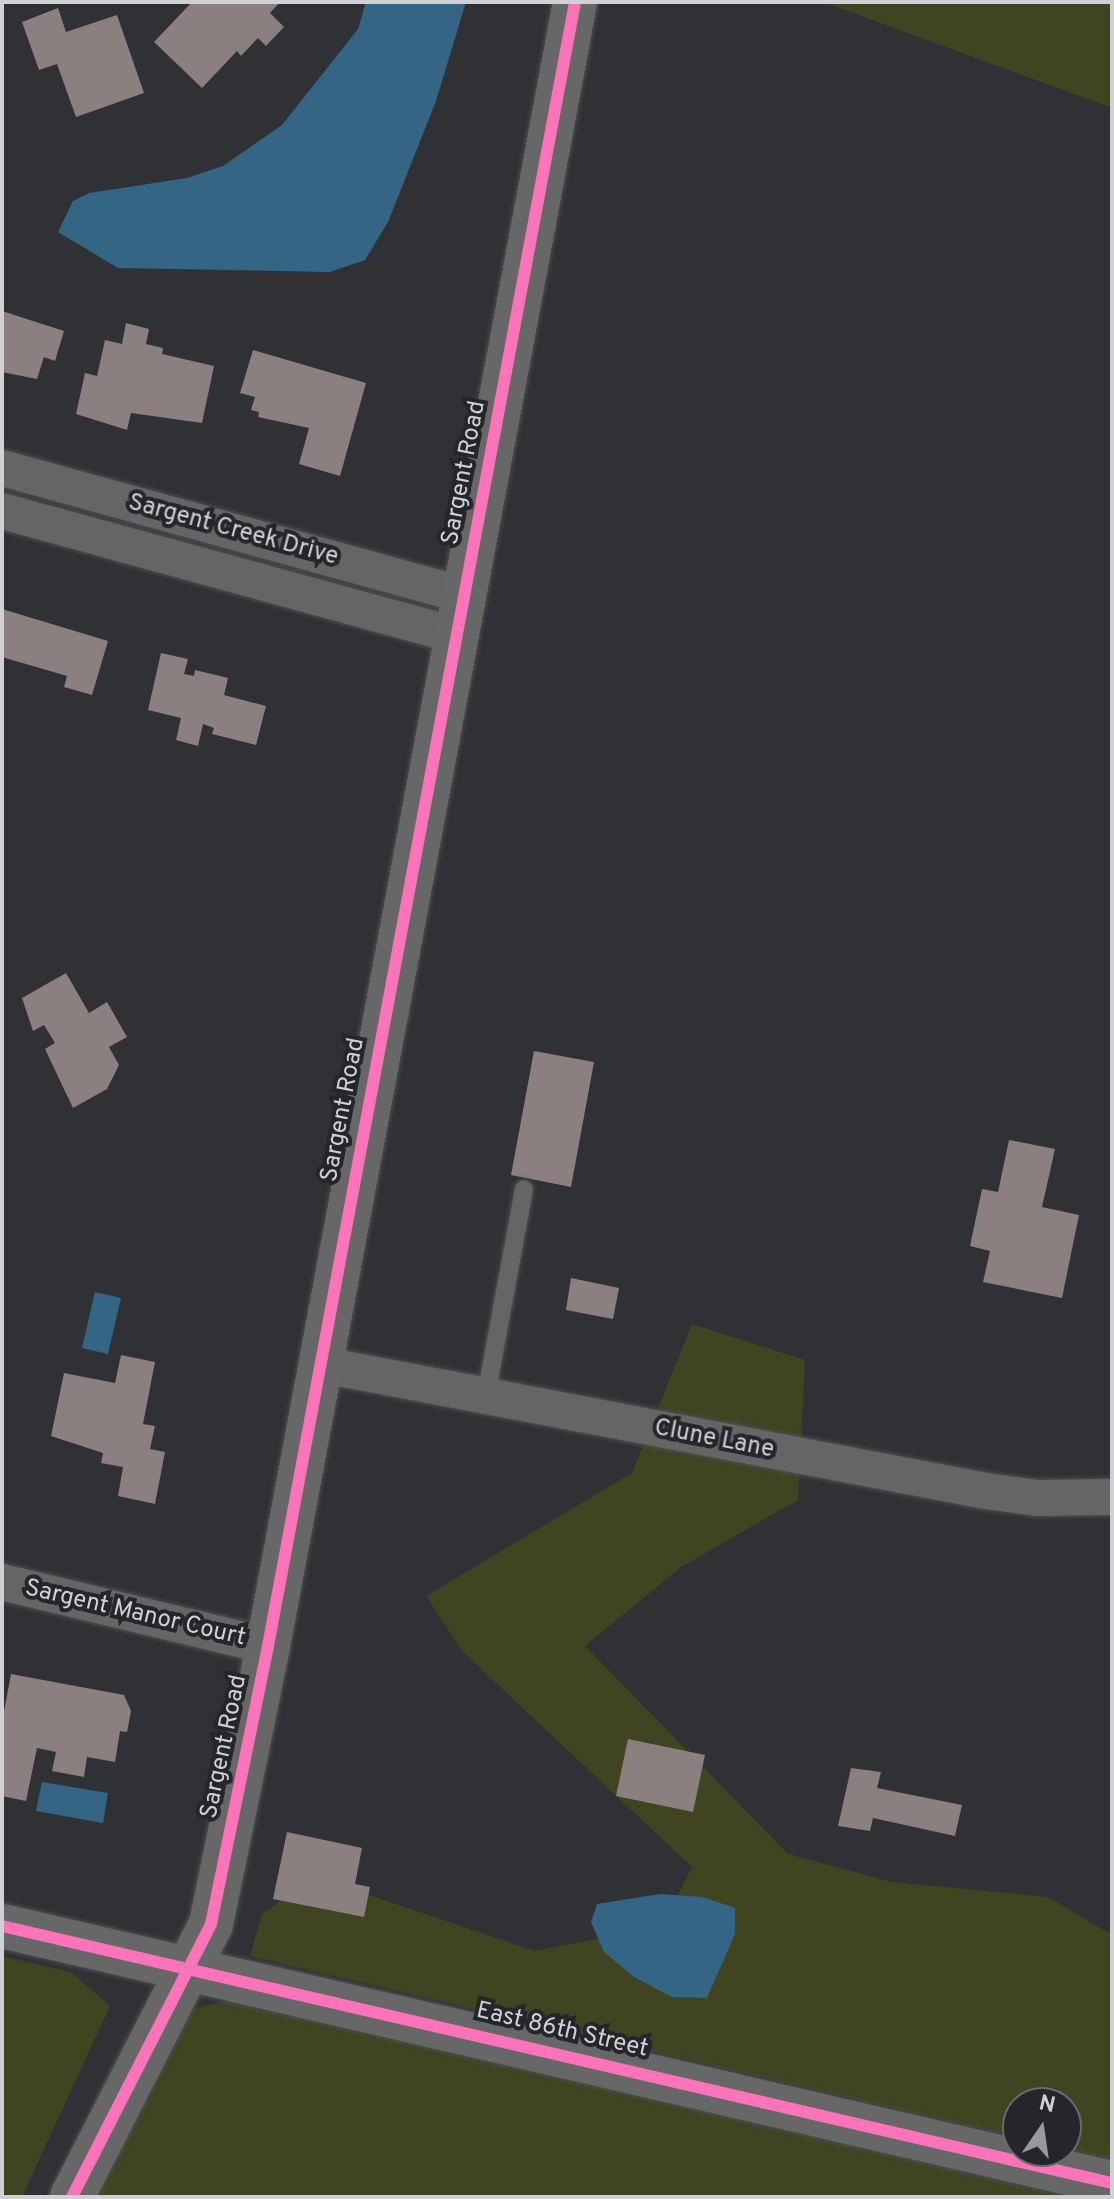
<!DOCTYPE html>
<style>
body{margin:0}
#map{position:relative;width:1114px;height:2199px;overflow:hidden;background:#2f3134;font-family:Overpass,sans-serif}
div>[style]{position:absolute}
.green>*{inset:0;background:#404421}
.water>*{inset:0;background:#356585}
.building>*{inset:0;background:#8b7f80}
.roads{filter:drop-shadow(0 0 2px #4d4e50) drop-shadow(0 0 2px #4d4e50)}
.lane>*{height:18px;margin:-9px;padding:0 9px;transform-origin:9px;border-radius:9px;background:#656565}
.street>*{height:36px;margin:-18px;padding:0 18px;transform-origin:18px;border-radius:18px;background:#656565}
.secondary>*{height:44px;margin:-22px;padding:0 22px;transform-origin:22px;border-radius:22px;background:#676768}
.cycleway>*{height:12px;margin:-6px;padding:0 6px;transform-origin:6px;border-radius:6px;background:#fb73b8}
span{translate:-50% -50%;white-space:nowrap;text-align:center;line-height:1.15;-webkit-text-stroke:8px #25262b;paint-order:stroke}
.street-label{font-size:24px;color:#d0d1d4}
.frame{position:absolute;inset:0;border:4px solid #d0d1d4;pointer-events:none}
.north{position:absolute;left:1002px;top:2087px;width:80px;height:80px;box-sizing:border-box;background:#25262b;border:2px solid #696a6f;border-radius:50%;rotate:13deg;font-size:22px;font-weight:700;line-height:32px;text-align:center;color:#d0d1d4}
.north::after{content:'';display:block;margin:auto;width:28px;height:36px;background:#98999c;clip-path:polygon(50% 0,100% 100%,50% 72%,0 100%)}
</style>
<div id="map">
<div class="green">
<i style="clip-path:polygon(823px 2px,1112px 2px,1112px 107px,1104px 105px)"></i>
<i style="clip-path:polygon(692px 1324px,805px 1360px,798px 1500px,681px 1567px,585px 1646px,788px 1854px,892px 1882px,1048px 1897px,1112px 1935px,1112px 2160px,1066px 2149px,1066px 2103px,1018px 2103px,1018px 2138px,250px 1956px,262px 1914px,316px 1877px,535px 1951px,662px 1926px,692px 1867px,462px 1651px,426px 1596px,632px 1473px)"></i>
<i style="clip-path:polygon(2px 1956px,71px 1972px,110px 2006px,22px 2197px,2px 2197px)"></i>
<i style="clip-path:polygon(231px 2000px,1093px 2197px,88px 2197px,190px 2009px)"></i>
</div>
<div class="water">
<i style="clip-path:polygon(366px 2px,466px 2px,436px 101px,388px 222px,365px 260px,330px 272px,118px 268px,58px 232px,73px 201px,89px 193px,187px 178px,223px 166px,282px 125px,358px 29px)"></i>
<i style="clip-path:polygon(95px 1292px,121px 1298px,108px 1354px,82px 1348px)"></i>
<i style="clip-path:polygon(42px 1782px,108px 1793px,103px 1823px,36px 1811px)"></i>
<i style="clip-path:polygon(660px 1894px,702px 1897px,735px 1908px,735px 1934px,707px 1998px,672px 1997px,634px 1977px,604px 1952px,591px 1922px,597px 1904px)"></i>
</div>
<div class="building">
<i style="clip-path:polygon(192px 2px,280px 2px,270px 13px,284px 27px,266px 46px,258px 38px,241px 56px,237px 51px,202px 88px,154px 42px)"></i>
<i style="clip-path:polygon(58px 8px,66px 32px,117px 15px,144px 93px,76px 117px,57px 64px,39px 70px,22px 22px)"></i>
<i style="clip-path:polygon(2px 311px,64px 331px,55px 361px,44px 357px,37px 379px,2px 372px)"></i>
<i style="clip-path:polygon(126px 323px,149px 329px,146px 344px,163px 348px,162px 354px,214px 366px,202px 423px,131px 413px,127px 430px,76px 414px,85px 373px,97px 376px,105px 340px,122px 344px)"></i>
<i style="clip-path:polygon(253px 350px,366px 383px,340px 476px,299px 464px,309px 428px,258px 417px,259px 412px,251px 410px,255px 397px,240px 393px)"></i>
<i style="clip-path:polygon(2px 609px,108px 641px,92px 695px,64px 687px,67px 676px,2px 657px)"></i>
<i style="clip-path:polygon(161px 653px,188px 659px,184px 674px,194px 676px,195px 670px,228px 678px,224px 695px,266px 706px,256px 745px,212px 734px,214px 728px,203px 724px,198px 746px,176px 740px,181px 718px,148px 710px)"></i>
<i style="clip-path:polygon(66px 973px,89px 1013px,107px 1002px,127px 1037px,109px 1047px,119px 1065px,107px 1089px,73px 1108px,45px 1049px,55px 1043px,44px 1025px,33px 1031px,22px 998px)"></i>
<i style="clip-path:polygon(534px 1051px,594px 1062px,571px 1187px,511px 1175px)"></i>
<i style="clip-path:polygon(1009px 1140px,1055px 1149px,1042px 1207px,1079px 1215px,1062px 1298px,983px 1282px,990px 1251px,970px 1246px,982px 1189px,998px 1192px)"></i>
<i style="clip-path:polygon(571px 1278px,619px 1288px,613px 1319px,566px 1310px)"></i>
<i style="clip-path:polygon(121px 1355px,155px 1362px,143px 1424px,155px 1426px,150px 1449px,165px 1452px,155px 1504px,118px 1496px,123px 1467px,101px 1463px,103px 1453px,51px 1436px,64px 1373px,115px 1383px)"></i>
<i style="clip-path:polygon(11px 1674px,124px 1695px,131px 1711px,127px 1732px,120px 1731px,115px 1762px,87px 1757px,84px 1777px,52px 1771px,56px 1752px,37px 1748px,26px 1801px,2px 1796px,2px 1722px)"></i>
<i style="clip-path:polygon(628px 1739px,705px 1755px,693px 1812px,616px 1796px)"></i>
<i style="clip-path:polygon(851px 1768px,881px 1772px,877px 1788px,962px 1805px,955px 1836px,873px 1818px,870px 1831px,838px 1826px)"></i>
<i style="clip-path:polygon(287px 1832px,362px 1848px,355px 1884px,370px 1887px,364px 1917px,273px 1899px)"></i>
</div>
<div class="roads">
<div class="lane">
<i style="left:486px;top:1396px;width:210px;rotate:-79.6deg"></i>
</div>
<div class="street">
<i style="left:2px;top:468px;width:479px;rotate:15.4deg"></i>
<i style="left:2px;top:511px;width:470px;rotate:15.3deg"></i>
<i style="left:318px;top:1364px;width:680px;rotate:10.76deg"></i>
<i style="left:986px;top:1491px;width:52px;rotate:7.7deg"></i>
<i style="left:1038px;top:1498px;width:74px;rotate:-0.8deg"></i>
<i style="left:2px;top:1582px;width:274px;rotate:13.5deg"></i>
</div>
<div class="secondary">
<i style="left:2px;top:1926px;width:1139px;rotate:13.04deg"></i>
<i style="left:72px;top:2197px;width:306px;rotate:-63deg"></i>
<i style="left:211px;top:1924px;width:284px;rotate:-78.4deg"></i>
<i style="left:268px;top:1646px;width:1672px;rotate:-79.42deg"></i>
</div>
</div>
<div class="cycleway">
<i style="left:2px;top:1926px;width:1139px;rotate:13.04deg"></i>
<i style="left:72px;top:2197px;width:306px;rotate:-63deg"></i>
<i style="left:211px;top:1924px;width:284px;rotate:-78.4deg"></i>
<i style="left:268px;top:1646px;width:1672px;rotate:-79.42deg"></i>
</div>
<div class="street-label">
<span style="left:465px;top:473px;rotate:-79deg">Sargent Road</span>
<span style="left:233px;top:531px;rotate:15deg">Sargent Creek Drive</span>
<span style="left:344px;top:1110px;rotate:-79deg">Sargent Road</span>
<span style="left:714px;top:1440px;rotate:11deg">Clune Lane</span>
<span style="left:135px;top:1614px;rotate:13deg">Sargent Manor Court</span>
<span style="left:225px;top:1747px;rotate:-78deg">Sargent Road</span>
<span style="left:562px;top:2031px;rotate:13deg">East 86th Street</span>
</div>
<div class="frame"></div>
<div class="north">N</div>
</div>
